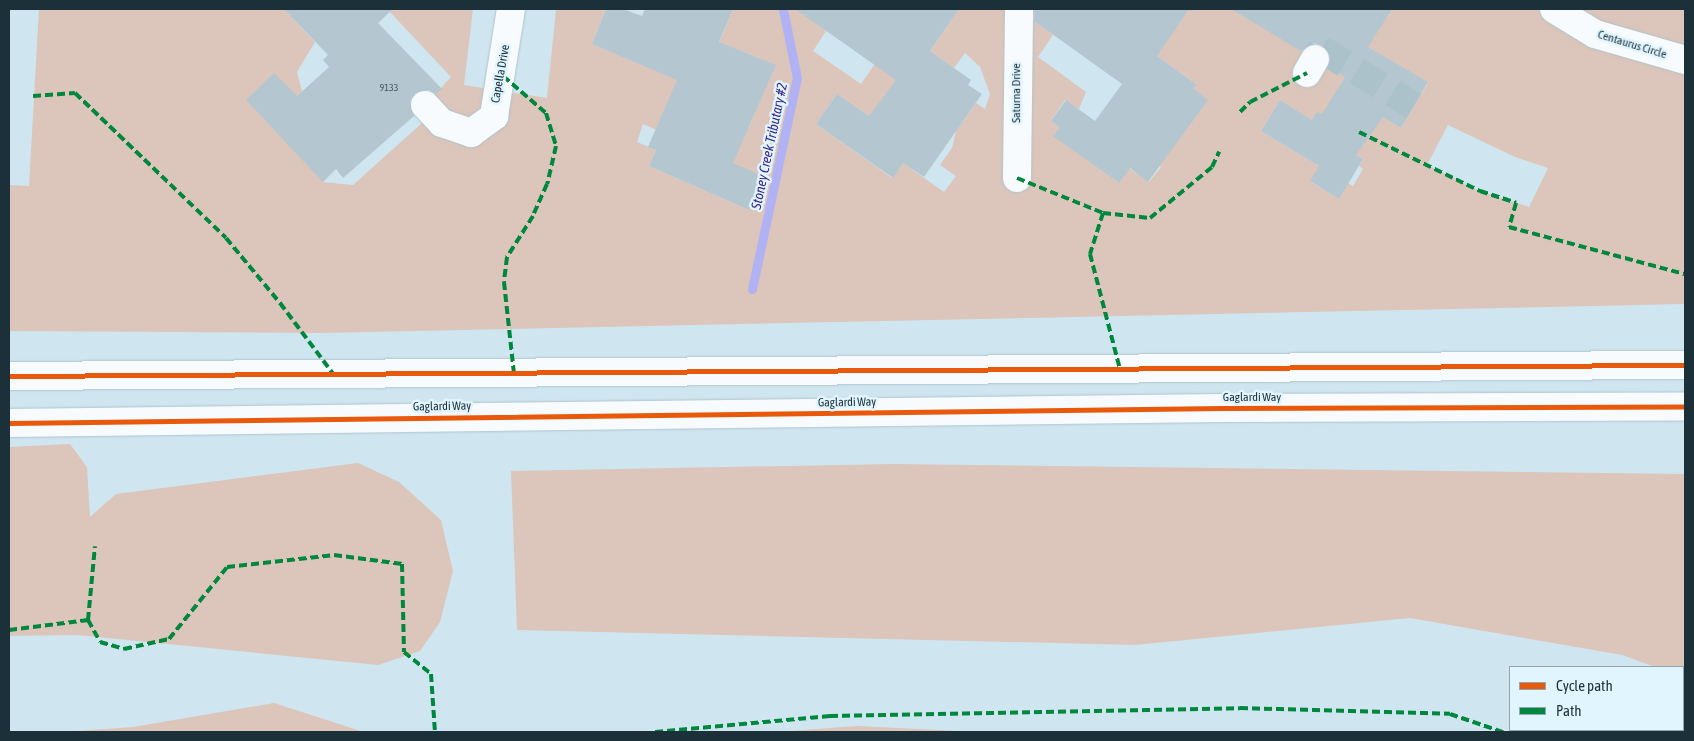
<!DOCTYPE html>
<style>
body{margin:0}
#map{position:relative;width:1694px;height:741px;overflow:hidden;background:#cfe6f0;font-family:"Asap Condensed",sans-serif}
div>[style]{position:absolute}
.green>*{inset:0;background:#dcc5ba}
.stream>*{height:9px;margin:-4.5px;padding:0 4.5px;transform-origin:4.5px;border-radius:4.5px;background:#b0b2f4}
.building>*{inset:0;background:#b4c6d0}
.minor-tunnel>*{height:28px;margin-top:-14px;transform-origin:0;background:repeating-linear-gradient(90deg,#abc2cb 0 28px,transparent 0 42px)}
.roads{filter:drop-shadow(0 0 1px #b0c4cd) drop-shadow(0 0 1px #b0c4cd)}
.minor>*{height:28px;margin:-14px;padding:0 14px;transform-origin:14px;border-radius:14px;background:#f8fbfd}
.major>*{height:28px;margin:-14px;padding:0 14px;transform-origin:14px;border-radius:14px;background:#f8fbfd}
.quiet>*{height:4px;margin-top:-2px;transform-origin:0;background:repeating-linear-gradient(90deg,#00873e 0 8px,transparent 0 12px)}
.cycleway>*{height:5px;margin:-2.5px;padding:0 2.5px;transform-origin:2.5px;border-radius:2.5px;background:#e8590c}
span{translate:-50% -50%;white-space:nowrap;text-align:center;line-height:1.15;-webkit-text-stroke:5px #e0f5fe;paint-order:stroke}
.number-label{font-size:10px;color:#41565f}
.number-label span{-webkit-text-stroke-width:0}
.street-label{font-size:12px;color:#1b3039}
.water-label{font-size:14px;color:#3d268b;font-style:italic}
.frame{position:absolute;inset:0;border:10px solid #1b3039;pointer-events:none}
.legend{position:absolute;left:1509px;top:666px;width:175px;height:65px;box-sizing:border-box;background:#e0f5fe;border:1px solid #91a6af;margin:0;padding:6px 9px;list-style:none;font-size:15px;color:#1b3039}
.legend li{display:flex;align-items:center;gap:10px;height:25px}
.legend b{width:25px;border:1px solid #91a6af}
</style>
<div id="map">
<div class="green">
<i style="clip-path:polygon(evenodd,39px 9px,284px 9px,315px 42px,297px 72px,302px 91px,297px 96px,323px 182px,353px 185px,432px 114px,425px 105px,451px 77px,390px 12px,393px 9px,473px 9px,464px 85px,547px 98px,556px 9px,606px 9px,592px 44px,677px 79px,661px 132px,643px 124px,637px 142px,656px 150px,649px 166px,749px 210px,761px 183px,723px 159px,749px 127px,775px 65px,741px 51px,714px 55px,733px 9px,808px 9px,804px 14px,826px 31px,813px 51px,861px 84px,874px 65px,903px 77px,869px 116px,837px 94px,816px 124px,892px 178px,903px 163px,944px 192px,956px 176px,940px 165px,952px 148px,956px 131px,976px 103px,985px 109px,990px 94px,980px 67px,965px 53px,954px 68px,930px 51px,959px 9px,1037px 9px,1031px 18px,1053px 35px,1038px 57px,1086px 92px,1079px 109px,1065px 100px,1051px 121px,1060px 128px,1054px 136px,1119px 183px,1129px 168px,1149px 182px,1161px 167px,1151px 160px,1197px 85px,1157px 56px,1140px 18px,1147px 9px,1177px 25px,1189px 9px,1264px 9px,1256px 23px,1345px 77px,1340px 85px,1337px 124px,1317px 112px,1312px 120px,1280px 100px,1261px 131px,1319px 166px,1311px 182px,1339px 199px,1348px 183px,1353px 186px,1363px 169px,1359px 166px,1363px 159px,1348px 150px,1383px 117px,1401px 128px,1428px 83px,1368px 47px,1372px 40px,1344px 23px,1353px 9px,1685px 9px,1685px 304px,320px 333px,9px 331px,9px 185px,29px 186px,39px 9px,1448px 125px,1515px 157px,1548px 168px,1529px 207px,1480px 191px,1427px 165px,1448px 125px)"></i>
<i style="clip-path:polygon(70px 444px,87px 467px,90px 517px,116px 494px,358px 463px,399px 482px,441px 520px,453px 571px,440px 622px,420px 651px,378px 665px,77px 635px,9px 636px,9px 447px)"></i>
<i style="clip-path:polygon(893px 464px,1685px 474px,1685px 679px,1683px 667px,1655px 667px,1622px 655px,1410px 618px,1135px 645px,517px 630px,511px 471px)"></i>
<i style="clip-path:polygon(274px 703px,364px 732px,62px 732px,133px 727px)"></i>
<i style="clip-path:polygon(856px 726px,981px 732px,777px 732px)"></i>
</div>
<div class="stream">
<i style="left:752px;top:289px;width:216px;rotate:-78deg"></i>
<i style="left:797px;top:78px;width:70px;rotate:-101.5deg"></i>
</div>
<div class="building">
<i style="clip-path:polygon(284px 9px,393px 9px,378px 23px,442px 89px,436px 94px,429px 90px,415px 93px,410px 101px,414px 116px,343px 178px,336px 169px,323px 182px,246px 100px,274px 73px,297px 96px,329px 67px,323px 60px,328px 55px)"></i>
<i style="clip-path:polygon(606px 9px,623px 9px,642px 16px,645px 9px,733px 9px,719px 42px,776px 65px,733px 163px,756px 173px,761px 183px,749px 210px,649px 166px,656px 150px,648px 147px,677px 80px,592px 44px)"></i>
<i style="clip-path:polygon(795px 9px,959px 9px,930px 51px,971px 80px,968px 85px,982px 94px,924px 177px,903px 163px,893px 178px,816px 124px,837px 94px,869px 116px,896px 80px)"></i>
<i style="clip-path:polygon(1035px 9px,1189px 9px,1157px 56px,1197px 85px,1194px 89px,1208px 100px,1148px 182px,1130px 168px,1119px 183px,1053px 136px,1060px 128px,1051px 121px,1066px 100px,1095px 121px,1122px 84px,1034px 21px)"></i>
<i style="clip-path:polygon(1231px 9px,1392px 9px,1368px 47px,1428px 82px,1401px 128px,1383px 117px,1356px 155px,1363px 159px,1339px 199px,1310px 181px,1319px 166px,1261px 131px,1280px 100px,1312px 120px,1317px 112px,1322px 114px,1345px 77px,1328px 67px,1331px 58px,1323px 46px,1314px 43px,1301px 51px)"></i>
</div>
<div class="minor-tunnel">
<i style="left:1315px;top:59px;width:12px;rotate:-59deg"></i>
<i style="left:1321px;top:49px;width:109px;rotate:31.5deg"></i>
</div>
<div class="roads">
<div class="minor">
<i style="left:1554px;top:9px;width:48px;rotate:31.4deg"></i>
<i style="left:1595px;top:34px;width:94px;rotate:16.1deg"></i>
<i style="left:1307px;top:73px;width:16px;rotate:-60deg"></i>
<i style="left:425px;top:105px;width:25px;rotate:47deg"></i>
<i style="left:442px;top:123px;width:31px;rotate:19deg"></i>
<i style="left:471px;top:133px;width:29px;rotate:-36deg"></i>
<i style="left:494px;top:116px;width:108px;rotate:-81deg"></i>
<i style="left:1017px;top:178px;width:169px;rotate:-89.3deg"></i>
</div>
<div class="major">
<i style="left:9px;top:376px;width:1676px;rotate:-0.38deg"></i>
<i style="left:9px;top:423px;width:1214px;rotate:-0.71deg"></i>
<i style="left:1223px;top:408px;width:462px;rotate:-0.2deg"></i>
</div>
</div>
<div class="quiet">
<i style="left:503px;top:76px;width:57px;rotate:40.7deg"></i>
<i style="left:546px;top:113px;width:34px;rotate:73deg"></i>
<i style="left:556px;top:146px;width:39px;rotate:103deg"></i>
<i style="left:547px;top:184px;width:35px;rotate:114deg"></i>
<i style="left:533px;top:216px;width:49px;rotate:122.4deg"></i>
<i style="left:507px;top:257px;width:25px;rotate:97deg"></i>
<i style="left:504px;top:282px;width:93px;rotate:83.8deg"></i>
<i style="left:33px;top:96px;width:42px;rotate:-4.1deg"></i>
<i style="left:75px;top:93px;width:209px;rotate:43.8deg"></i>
<i style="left:226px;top:238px;width:85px;rotate:50.3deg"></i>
<i style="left:280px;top:303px;width:90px;rotate:53.1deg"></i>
<i style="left:1240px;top:112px;width:14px;rotate:-45deg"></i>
<i style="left:1250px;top:102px;width:64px;rotate:-27deg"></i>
<i style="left:1359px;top:132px;width:135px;rotate:26deg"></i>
<i style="left:1480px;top:191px;width:38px;rotate:18deg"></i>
<i style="left:1516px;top:203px;width:25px;rotate:106deg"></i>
<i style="left:1509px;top:227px;width:182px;rotate:15deg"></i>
<i style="left:1017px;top:178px;width:93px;rotate:22.1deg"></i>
<i style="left:1103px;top:213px;width:43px;rotate:107.6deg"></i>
<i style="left:1090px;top:254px;width:119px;rotate:75.4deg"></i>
<i style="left:1103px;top:213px;width:47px;rotate:6.1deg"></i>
<i style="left:1150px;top:218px;width:80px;rotate:-39.4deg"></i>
<i style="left:1212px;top:167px;width:17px;rotate:-65deg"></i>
<i style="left:88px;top:620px;width:25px;rotate:61deg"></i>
<i style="left:100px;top:642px;width:25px;rotate:16deg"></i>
<i style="left:124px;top:649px;width:46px;rotate:-12.5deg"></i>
<i style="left:169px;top:639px;width:92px;rotate:-51.1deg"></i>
<i style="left:227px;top:567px;width:108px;rotate:-6.4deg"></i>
<i style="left:334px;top:555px;width:69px;rotate:7.5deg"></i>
<i style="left:402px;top:564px;width:88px;rotate:88.7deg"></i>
<i style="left:404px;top:652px;width:35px;rotate:39deg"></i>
<i style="left:431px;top:674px;width:58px;rotate:86.1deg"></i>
<i style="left:9px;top:630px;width:80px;rotate:-7.2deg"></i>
<i style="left:88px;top:620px;width:74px;rotate:-84.6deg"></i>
<i style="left:655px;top:732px;width:176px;rotate:-5.2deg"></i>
<i style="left:830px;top:716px;width:410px;rotate:-1.1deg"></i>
<i style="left:1240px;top:708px;width:210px;rotate:1.6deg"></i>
<i style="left:1450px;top:714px;width:56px;rotate:18.8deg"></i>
</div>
<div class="cycleway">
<i style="left:9px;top:376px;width:1676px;rotate:-0.38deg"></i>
<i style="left:9px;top:423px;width:1214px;rotate:-0.71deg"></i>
<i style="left:1223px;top:408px;width:462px;rotate:-0.2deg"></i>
</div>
<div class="number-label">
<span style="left:389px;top:88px">9133</span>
</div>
<div class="street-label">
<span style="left:1632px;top:45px;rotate:17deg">Centaurus Circle</span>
<span style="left:501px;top:74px;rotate:-80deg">Capella Drive</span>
<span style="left:1017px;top:93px;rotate:-90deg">Saturna Drive</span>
<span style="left:1252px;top:398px">Gaglardi Way</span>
<span style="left:847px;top:403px;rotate:-1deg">Gaglardi Way</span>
<span style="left:442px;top:407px;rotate:-1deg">Gaglardi Way</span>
</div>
<div class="water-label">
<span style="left:769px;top:146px;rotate:-78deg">Stoney Creek Tributary #2</span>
</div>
<div class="frame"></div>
<ul class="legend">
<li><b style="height:6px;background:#e8590c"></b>Cycle path</li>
<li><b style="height:6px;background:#00873e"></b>Path</li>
</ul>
</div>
